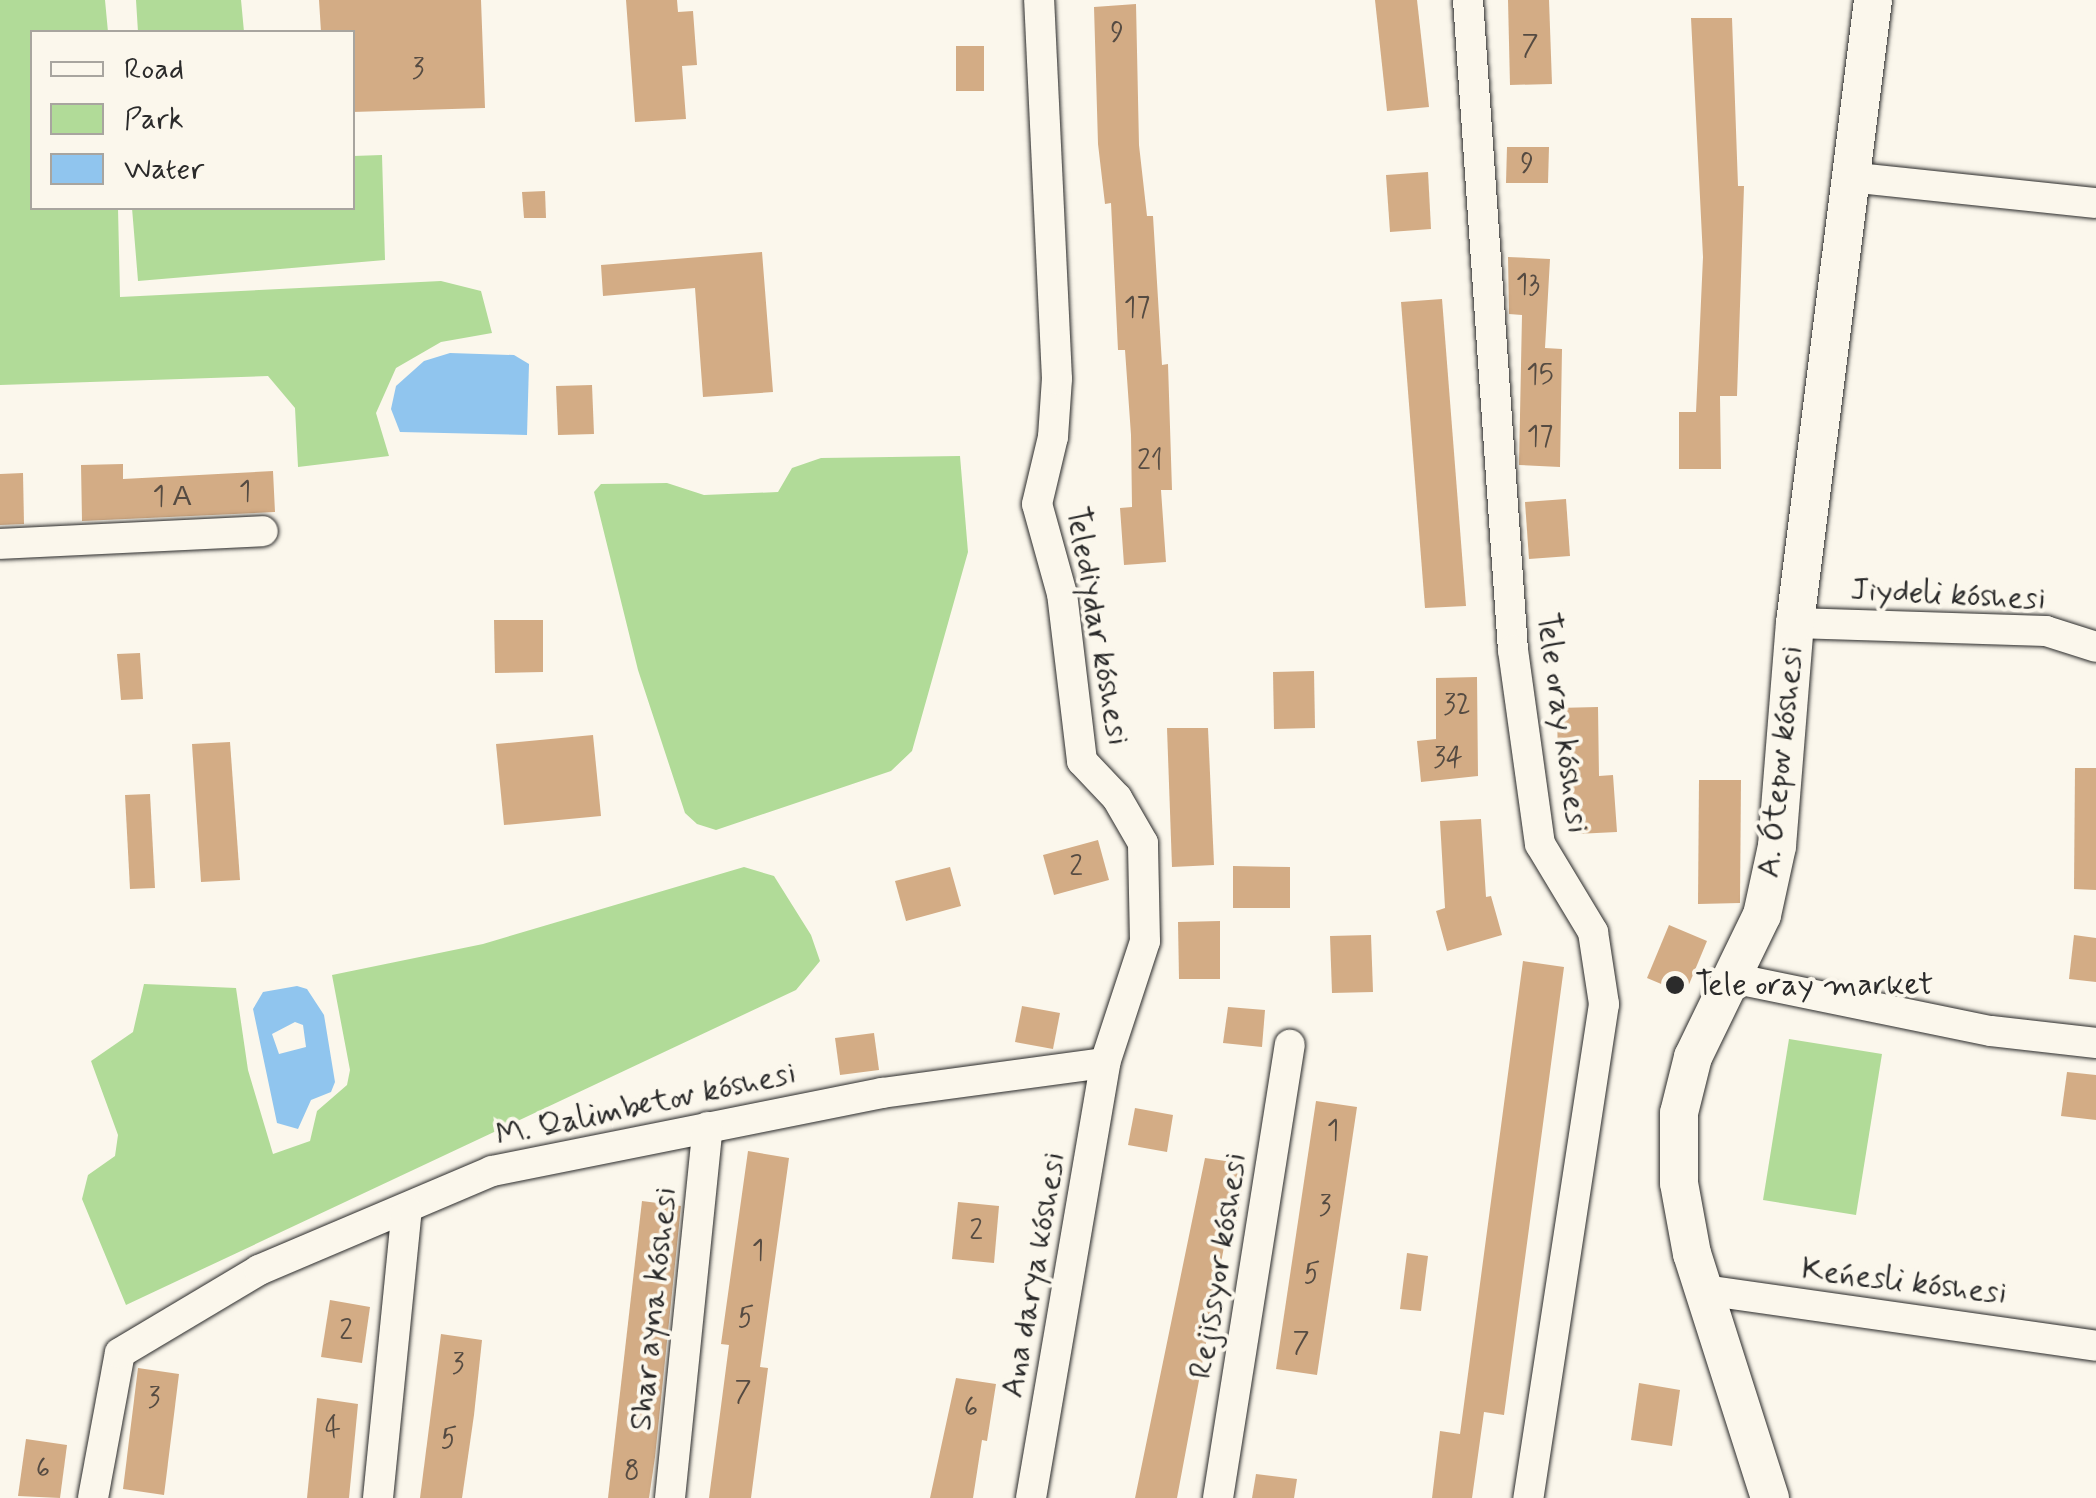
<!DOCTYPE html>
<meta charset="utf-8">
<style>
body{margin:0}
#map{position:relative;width:2096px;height:1498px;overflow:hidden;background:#fbf7ec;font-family:Mynerve,sans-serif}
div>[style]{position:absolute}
.green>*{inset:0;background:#b1db98}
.water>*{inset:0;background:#90c5ee}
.building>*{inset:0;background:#d3ac85}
.roads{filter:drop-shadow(0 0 2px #2b2b2b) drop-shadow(0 0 2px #2b2b2b)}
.minor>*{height:30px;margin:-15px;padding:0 15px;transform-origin:15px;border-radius:15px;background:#fbf7ec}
.tertiary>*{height:38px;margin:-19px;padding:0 19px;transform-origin:19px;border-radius:19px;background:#fbf7ec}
.dots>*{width:28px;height:28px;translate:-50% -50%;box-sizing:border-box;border:5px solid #fbf7ec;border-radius:50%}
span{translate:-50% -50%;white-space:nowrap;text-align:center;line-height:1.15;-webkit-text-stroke:8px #fbf7ec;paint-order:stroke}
.number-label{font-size:28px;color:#554b42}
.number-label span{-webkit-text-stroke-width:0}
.street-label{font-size:32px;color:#2b2b2b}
.poi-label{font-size:32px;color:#2b2b2b}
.left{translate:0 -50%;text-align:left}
.legend{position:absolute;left:30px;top:30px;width:325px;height:180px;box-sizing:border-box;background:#fbf7ec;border:2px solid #a8a59f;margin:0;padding:12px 18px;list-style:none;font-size:30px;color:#2b2b2b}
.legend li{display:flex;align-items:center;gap:20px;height:50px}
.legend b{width:50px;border:2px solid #a8a59f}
</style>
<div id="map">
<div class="green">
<i style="clip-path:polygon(0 0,105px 0,108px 32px,32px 32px,32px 208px,118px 208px,120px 297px,441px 281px,481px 291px,492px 333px,441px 342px,396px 368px,376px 413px,389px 456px,298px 467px,295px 408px,268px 376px,0 385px)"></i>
<i style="clip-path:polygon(136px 0,241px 0,244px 32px,138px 32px)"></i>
<i style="clip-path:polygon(382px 155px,385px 260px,138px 281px,132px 208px,352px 208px,353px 156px)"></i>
<i style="clip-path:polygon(960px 456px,968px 552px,912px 751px,891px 771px,716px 830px,697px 824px,685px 813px,638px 670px,594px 492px,601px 484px,667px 483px,704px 495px,778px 492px,792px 468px,821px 458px)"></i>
<i style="clip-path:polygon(744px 867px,774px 876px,811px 935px,820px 961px,796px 990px,126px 1305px,82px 1199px,88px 1175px,115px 1156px,118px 1135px,91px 1061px,133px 1032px,144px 984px,236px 988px,248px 1070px,273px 1154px,310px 1141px,317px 1111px,347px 1085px,350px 1070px,332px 975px,483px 944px)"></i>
<i style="clip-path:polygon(1789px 1039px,1882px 1054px,1856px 1215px,1763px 1200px)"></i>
</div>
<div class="water">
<i style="clip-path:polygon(450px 353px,514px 355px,529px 364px,527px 435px,400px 432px,391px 409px,396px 386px,424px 361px)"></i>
<i style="clip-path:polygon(evenodd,297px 986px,307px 989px,324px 1015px,335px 1082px,331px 1092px,311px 1100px,298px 1129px,277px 1123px,253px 1009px,263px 992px,297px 986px,295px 1022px,303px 1025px,306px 1047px,279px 1054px,272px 1034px,295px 1022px)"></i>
</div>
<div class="building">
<i style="clip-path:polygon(319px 0,481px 0,485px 108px,352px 112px,352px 32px,321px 32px)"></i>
<i style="clip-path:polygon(626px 0,677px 0,678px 12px,693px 11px,697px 65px,682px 66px,686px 119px,635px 122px)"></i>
<i style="clip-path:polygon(1375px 0,1417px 0,1429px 107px,1387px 111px)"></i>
<i style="clip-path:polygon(1508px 0,1549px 0,1552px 84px,1510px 85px)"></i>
<i style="clip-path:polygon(1136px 4px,1139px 145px,1147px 216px,1153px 216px,1162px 365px,1168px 364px,1172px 490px,1161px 490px,1166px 562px,1124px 565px,1120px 508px,1132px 507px,1131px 435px,1125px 350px,1118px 350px,1111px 203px,1105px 204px,1098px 144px,1094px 7px)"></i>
<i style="clip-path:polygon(1691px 18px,1732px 18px,1738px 186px,1744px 186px,1737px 396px,1720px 396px,1721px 469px,1679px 469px,1679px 412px,1696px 412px,1703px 257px)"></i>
<i style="clip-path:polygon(956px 46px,984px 46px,984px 91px,956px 91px)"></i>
<i style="clip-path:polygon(1507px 147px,1549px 147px,1548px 183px,1506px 183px)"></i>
<i style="clip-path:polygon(1428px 172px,1431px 229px,1390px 232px,1386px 175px)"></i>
<i style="clip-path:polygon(545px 191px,546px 218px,524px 218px,522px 192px)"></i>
<i style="clip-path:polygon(762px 252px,773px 392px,703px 397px,695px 288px,603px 296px,601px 265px)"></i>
<i style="clip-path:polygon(1508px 257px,1550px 259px,1545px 348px,1562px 349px,1560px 467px,1519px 465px,1522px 315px,1509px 314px)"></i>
<i style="clip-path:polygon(1442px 299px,1466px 606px,1425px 608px,1401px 302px)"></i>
<i style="clip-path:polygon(592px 385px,594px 434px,558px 435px,556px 386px)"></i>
<i style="clip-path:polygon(123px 464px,123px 479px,273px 471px,275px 512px,82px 521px,81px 465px)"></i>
<i style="clip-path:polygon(23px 473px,24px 524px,0 525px,0 474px)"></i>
<i style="clip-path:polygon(1566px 499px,1570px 556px,1529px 559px,1525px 502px)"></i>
<i style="clip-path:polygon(494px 620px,543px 620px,543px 672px,495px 673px)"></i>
<i style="clip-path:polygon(140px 653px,143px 699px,121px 700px,117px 654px)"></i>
<i style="clip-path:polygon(1314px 671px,1315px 728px,1274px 729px,1273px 672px)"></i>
<i style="clip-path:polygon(1477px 677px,1478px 776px,1421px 782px,1417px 741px,1436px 739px,1436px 678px)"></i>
<i style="clip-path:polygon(1598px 707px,1599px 776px,1613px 775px,1617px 832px,1576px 834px,1571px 765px,1558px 765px,1557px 708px)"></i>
<i style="clip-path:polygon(1167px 728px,1208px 728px,1214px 865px,1172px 867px)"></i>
<i style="clip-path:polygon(593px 735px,601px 816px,504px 825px,496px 744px)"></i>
<i style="clip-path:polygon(230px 742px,240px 880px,201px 882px,192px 744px)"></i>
<i style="clip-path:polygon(2075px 768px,2096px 768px,2096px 890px,2074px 889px)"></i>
<i style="clip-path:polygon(1699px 780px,1741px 780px,1740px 903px,1698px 904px)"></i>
<i style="clip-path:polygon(150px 794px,155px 888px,130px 889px,125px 795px)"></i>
<i style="clip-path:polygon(1481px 819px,1486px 897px,1491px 896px,1502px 935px,1447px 951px,1436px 911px,1445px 908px,1440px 821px)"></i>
<i style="clip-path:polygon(1098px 840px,1109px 880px,1054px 895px,1043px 855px)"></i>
<i style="clip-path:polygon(1233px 866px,1290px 867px,1290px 908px,1233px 908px)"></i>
<i style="clip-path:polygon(950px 867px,961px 906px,906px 921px,895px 881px)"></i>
<i style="clip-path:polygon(1220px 921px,1220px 979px,1179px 979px,1178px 922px)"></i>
<i style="clip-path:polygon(1669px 925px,1707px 941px,1685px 994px,1647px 978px)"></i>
<i style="clip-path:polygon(1371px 935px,1373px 992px,1332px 993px,1330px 936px)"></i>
<i style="clip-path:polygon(2074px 935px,2096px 938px,2096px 982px,2069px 979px)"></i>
<i style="clip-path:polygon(1523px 961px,1564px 967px,1504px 1415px,1484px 1412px,1472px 1498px,1432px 1498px,1440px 1431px,1460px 1434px)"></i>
<i style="clip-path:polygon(1022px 1006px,1060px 1013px,1053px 1049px,1015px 1042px)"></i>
<i style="clip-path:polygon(1228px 1007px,1265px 1010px,1262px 1047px,1223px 1043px)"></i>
<i style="clip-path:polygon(874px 1033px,879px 1070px,840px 1075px,835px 1038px)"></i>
<i style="clip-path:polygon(2067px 1072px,2096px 1075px,2096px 1120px,2061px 1116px)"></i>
<i style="clip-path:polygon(1316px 1101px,1357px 1107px,1317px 1375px,1276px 1369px)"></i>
<i style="clip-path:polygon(1135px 1108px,1173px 1115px,1167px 1152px,1128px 1145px)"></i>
<i style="clip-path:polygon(748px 1151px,789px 1158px,760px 1367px,768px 1368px,751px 1498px,709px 1498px,729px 1345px,721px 1344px)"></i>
<i style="clip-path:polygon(1205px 1158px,1246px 1164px,1237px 1221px,1229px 1220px,1177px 1498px,1135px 1498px)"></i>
<i style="clip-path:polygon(642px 1201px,681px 1206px,655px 1457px,649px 1498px,608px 1498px)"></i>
<i style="clip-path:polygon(958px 1202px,999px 1206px,994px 1263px,952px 1259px)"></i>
<i style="clip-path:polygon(1407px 1253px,1428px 1256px,1421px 1311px,1400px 1309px)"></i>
<i style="clip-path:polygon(330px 1300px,370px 1307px,362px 1363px,321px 1357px)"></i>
<i style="clip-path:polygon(441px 1334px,482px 1340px,474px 1415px,462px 1498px,420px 1498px)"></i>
<i style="clip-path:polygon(138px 1368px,179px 1374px,164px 1495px,123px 1489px)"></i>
<i style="clip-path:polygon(956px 1378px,996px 1384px,987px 1441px,982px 1440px,973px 1498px,930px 1498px)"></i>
<i style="clip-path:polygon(1639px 1383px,1680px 1390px,1672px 1446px,1631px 1440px)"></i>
<i style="clip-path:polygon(317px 1398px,358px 1404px,349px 1498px,307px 1498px)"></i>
<i style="clip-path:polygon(26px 1439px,67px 1445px,60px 1498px,18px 1496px)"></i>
<i style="clip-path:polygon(1256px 1474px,1297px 1479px,1294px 1498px,1252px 1498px)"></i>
</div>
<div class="roads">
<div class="minor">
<i style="left:1468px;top:0;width:652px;rotate:86.04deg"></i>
<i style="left:1513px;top:650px;width:196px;rotate:82.1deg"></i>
<i style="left:1540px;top:844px;width:103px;rotate:58.9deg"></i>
<i style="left:1593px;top:932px;width:73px;rotate:81.3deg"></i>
<i style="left:1604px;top:1004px;width:500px;rotate:98.7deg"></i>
<i style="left:1848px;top:177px;width:249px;rotate:6deg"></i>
<i style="left:0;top:544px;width:263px;rotate:-2.8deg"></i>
<i style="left:1795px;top:623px;width:251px;rotate:1.8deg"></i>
<i style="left:2046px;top:631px;width:52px;rotate:17.7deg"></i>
<i style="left:1732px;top:978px;width:264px;rotate:11.6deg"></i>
<i style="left:1991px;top:1031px;width:106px;rotate:6.5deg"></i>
<i style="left:1704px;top:1290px;width:396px;rotate:8.1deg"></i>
<i style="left:93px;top:1498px;width:147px;rotate:-79.5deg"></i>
<i style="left:120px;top:1353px;width:162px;rotate:-30.8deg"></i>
<i style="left:259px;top:1270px;width:253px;rotate:-23deg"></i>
<i style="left:492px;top:1171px;width:398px;rotate:-11.3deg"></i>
<i style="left:882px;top:1093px;width:225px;rotate:-7.7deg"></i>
<i style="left:378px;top:1498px;width:289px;rotate:-84.3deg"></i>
<i style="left:670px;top:1498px;width:373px;rotate:-84.2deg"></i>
<i style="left:1031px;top:1498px;width:441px;rotate:-80.3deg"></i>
<i style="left:1105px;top:1063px;width:128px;rotate:-71.8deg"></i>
<i style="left:1145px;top:941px;width:98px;rotate:-91.2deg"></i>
<i style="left:1143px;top:843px;width:52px;rotate:-120deg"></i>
<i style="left:1117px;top:798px;width:51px;rotate:-133.4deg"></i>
<i style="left:1082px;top:761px;width:168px;rotate:-96.8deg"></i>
<i style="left:1062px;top:594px;width:93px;rotate:-105.5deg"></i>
<i style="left:1037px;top:504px;width:69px;rotate:-76.6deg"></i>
<i style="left:1053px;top:437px;width:58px;rotate:-86.1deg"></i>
<i style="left:1057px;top:379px;width:379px;rotate:-92.7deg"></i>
<i style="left:1218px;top:1498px;width:459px;rotate:-81deg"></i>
</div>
<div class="tertiary">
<i style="left:1770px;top:1498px;width:256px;rotate:-107.7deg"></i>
<i style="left:1692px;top:1254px;width:72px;rotate:-100.4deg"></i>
<i style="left:1679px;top:1183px;width:70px;rotate:-90deg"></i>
<i style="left:1679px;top:1113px;width:58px;rotate:-76deg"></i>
<i style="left:1693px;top:1057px;width:158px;rotate:-64.1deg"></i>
<i style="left:1762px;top:915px;width:71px;rotate:-77.7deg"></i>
<i style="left:1777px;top:846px;width:224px;rotate:-85.4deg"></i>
<i style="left:1795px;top:623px;width:628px;rotate:-82.86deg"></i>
</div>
</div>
<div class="dots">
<i style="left:1675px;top:985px;background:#2b2b2b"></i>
</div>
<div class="number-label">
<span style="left:1117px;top:34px">9</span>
<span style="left:1530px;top:47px">7</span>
<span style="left:418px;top:70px">3</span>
<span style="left:1527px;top:165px">9</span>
<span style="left:1528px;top:286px">13</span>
<span style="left:1137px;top:309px">17</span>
<span style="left:1540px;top:376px">15</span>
<span style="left:1540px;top:438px">17</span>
<span style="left:1150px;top:462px">21</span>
<span style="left:245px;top:493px">1</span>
<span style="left:172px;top:498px">1 А</span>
<span style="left:1457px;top:706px">32</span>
<span style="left:1448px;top:759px">34</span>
<span style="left:1076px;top:868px">2</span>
<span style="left:1333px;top:1132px">1</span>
<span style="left:1325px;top:1207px">3</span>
<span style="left:976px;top:1232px">2</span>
<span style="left:758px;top:1252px">1</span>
<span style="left:1312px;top:1275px">5</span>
<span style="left:746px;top:1319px">5</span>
<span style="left:346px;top:1332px">2</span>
<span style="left:1301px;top:1344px">7</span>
<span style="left:458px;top:1365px">3</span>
<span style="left:743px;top:1393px">7</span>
<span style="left:154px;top:1399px">3</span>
<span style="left:971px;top:1409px">6</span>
<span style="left:333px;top:1429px">4</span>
<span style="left:449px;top:1440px">5</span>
<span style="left:43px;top:1470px">6</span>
<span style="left:632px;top:1472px">8</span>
</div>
<div class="street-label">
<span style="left:1948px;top:595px;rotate:3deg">Jiydeli kóshesi</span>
<span style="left:1097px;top:626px;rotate:80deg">Telediydar kóshesi</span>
<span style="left:1562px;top:723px;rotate:82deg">Tele oray kóshesi</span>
<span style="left:1781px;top:762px;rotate:-84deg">A. Ótepov kóshesi</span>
<span style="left:646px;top:1105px;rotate:-12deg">M. Qalimbetov kóshesi</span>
<span style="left:1219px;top:1266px;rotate:-81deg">Rejissyor kóshesi</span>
<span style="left:1034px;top:1275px;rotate:-80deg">Ana darya kóshesi</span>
<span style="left:1904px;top:1282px;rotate:7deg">Keńesli kóshesi</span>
<span style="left:654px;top:1309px;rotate:-84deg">Shar ayna kóshesi</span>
</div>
<div class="poi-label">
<span class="left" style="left:1695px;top:985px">Tele oray market</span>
</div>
<ul class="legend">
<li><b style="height:12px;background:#fbf7ec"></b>Road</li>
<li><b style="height:28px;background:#b1db98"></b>Park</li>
<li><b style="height:28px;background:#90c5ee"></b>Water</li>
</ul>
</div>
